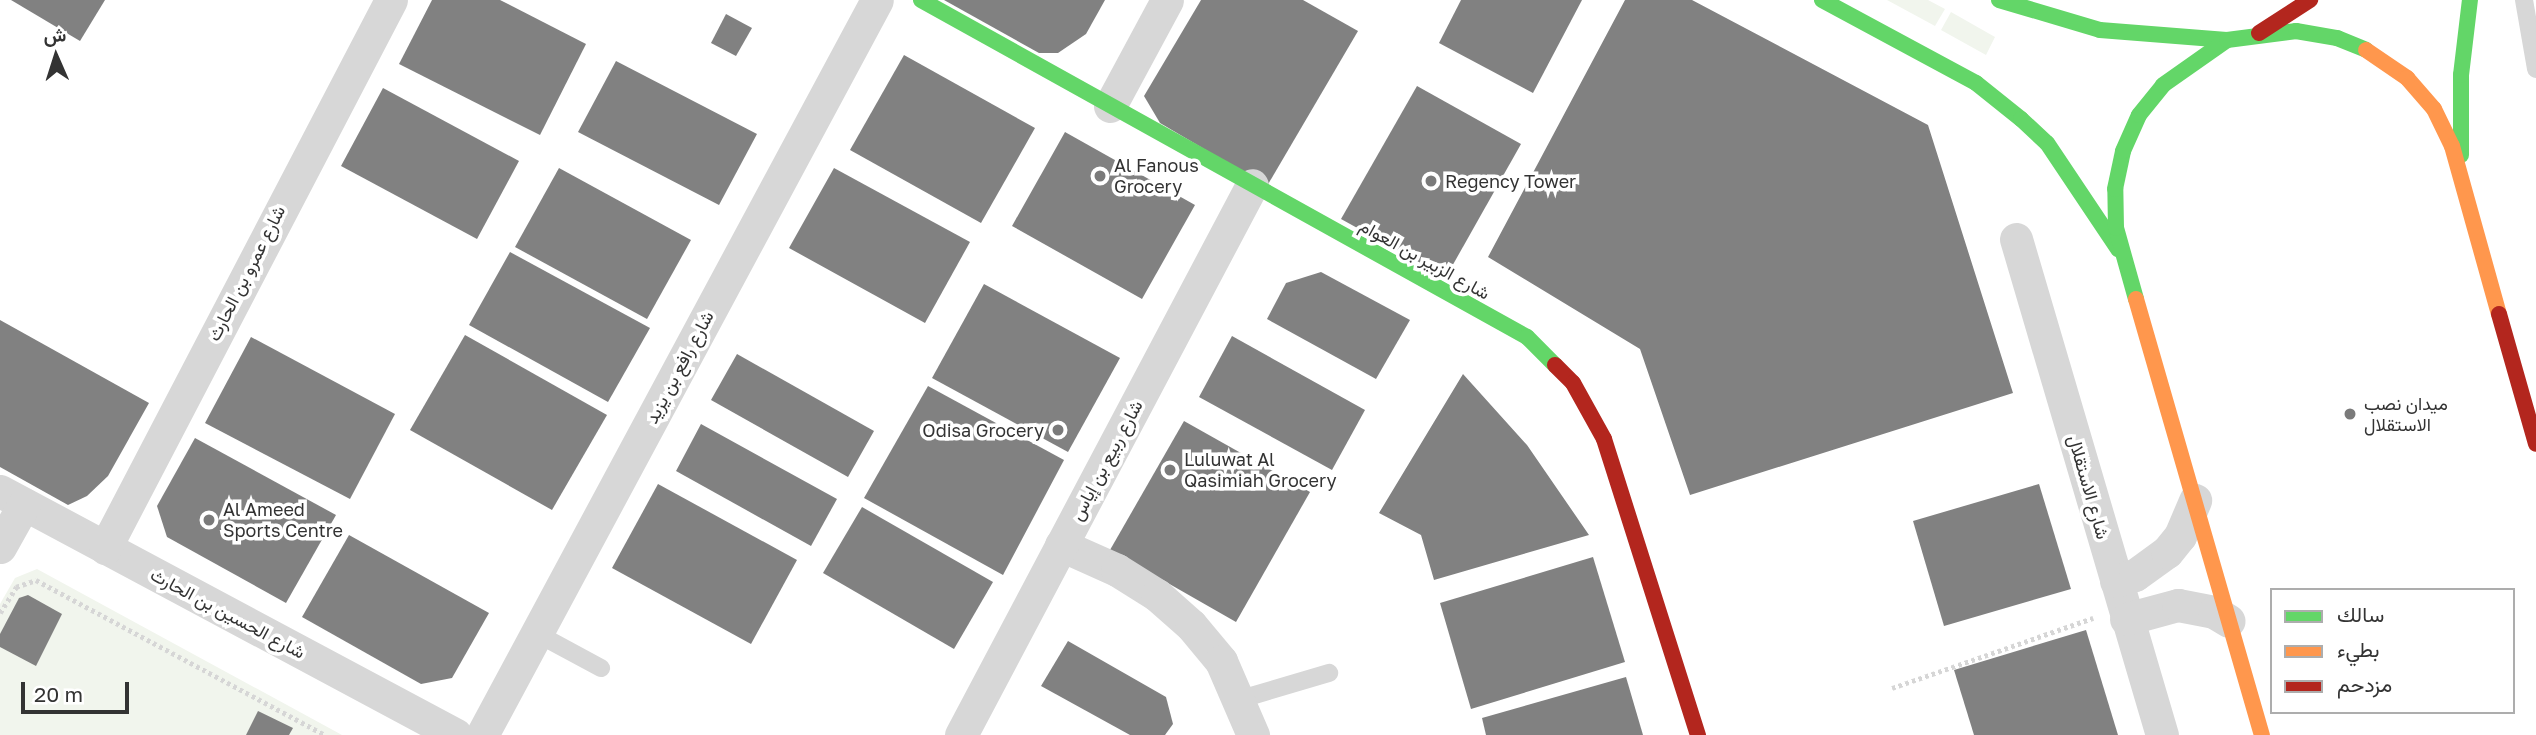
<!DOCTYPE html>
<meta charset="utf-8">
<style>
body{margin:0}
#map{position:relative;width:2536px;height:735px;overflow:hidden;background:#fff;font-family:"Golos Text",Vazirmatn,sans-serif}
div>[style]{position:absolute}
.green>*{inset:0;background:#f1f5ed}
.building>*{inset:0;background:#818181}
.path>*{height:4.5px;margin-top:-2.25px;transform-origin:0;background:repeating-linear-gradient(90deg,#d6d6d6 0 3.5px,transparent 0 7px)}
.lane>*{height:18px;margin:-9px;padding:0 9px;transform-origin:9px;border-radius:9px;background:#d7d7d7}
.street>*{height:33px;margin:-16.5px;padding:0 16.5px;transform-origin:16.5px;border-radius:16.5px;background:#d7d7d7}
.fast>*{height:16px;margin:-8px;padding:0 8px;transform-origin:8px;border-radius:8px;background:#63d668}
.slow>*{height:16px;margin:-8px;padding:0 8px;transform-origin:8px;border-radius:8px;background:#ff974d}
.jam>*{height:16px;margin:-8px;padding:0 8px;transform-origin:8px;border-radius:8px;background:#b3261e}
.dots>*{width:19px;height:19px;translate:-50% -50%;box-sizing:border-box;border:4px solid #fff;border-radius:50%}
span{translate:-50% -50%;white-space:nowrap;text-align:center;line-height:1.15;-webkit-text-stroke:7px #fff;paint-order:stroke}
.poi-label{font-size:18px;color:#333}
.left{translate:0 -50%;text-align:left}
.right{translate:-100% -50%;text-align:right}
.street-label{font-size:18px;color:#333}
.legend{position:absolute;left:2270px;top:588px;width:245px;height:126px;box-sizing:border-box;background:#fff;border:2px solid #adadad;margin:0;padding:9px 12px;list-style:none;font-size:21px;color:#333}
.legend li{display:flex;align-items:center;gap:14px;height:35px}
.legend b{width:35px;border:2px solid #adadad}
.north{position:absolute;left:21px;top:21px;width:70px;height:70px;-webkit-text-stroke:5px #fff;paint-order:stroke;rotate:357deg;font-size:19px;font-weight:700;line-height:28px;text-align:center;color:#333}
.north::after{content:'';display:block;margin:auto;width:24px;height:32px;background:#333;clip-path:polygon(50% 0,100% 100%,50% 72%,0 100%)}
.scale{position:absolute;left:21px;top:682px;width:108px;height:32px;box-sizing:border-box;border:4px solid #333;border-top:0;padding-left:9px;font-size:21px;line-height:24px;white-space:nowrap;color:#333;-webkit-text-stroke:5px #fff;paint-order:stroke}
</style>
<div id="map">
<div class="green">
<i style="clip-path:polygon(1887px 0,1928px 0,1945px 9px,1935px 26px)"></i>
<i style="clip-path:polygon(1951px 12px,1995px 37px,1986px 55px,1941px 30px)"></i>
<i style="clip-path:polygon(37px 569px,342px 735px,0 735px,0 604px,15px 578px)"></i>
</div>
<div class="building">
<i style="clip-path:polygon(11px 0,105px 0,80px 41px)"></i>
<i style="clip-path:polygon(432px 0,500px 0,586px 44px,540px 135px,399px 64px)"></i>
<i style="clip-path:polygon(944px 0,1105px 0,1086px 34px,1058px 53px,1039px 53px)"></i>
<i style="clip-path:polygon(1201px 0,1303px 0,1358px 31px,1267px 186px,1160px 123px,1144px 96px)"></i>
<i style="clip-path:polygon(1461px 0,1582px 0,1533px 93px,1439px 43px)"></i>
<i style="clip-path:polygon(1625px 0,1692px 0,1928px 125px,2013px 393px,1690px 495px,1640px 349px,1488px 257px)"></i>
<i style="clip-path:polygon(726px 14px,752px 28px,736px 56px,711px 43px)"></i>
<i style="clip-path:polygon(904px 55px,1035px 128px,981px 223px,850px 150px)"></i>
<i style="clip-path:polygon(616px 61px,757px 134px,719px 205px,578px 132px)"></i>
<i style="clip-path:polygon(1417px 86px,1521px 144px,1446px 277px,1341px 219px)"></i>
<i style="clip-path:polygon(383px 88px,519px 161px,477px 239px,341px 166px)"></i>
<i style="clip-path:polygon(1065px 132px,1195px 205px,1142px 299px,1012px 226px)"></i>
<i style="clip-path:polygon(559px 168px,691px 240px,647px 319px,515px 247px)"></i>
<i style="clip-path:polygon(834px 168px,970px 242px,925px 323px,789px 248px)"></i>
<i style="clip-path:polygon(510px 252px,650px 328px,608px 402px,469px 325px)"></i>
<i style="clip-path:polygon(1321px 272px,1410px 320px,1376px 379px,1267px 319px,1286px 283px)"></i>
<i style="clip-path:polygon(984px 284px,1120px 358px,1068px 452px,932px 378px)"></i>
<i style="clip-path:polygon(0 320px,149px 403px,108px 476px,87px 496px,68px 505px,0 467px)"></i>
<i style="clip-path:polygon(465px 335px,607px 415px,552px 510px,410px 430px)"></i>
<i style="clip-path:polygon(1232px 336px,1365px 410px,1332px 470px,1199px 397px)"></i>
<i style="clip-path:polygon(251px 337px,395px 414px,350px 499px,205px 423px)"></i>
<i style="clip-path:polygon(737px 354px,874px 431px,848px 477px,711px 400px)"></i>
<i style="clip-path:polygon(1463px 374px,1527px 445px,1589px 535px,1434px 580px,1421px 535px,1379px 513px)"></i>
<i style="clip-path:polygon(928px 386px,1064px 460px,1003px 575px,864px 498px)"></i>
<i style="clip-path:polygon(1184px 421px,1310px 492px,1236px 622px,1110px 550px)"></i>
<i style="clip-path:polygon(701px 424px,837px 499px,811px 546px,676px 471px)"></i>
<i style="clip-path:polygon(195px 438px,336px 515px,286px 603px,167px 537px,157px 506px)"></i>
<i style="clip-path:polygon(658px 484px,797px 560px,751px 644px,612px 568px)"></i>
<i style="clip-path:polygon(2039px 484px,2071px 589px,1944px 626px,1913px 521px)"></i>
<i style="clip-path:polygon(862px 507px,993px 582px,954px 649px,823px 573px)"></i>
<i style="clip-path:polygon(349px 535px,489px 613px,452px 678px,421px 684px,302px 617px)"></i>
<i style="clip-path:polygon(1593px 557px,1625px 662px,1471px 709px,1440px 603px)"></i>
<i style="clip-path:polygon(28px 595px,62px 614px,36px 666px,0 647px,0 634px,19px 598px)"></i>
<i style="clip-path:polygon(2086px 630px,2118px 735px,1974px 735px,1954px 670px)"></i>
<i style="clip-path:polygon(1068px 641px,1166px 697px,1173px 724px,1165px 735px,1130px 735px,1041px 686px)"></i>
<i style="clip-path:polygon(1626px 677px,1643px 735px,1486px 735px,1482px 718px)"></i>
<i style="clip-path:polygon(258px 711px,293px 728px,289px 735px,246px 735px)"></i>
</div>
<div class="path">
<i style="left:0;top:613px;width:31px;rotate:-58deg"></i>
<i style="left:16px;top:587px;width:21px;rotate:-19deg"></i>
<i style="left:36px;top:580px;width:328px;rotate:28.2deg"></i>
<i style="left:1892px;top:688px;width:213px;rotate:-19.2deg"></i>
</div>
<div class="lane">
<i style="left:2524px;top:0;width:70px;rotate:80.1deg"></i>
<i style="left:536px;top:633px;width:74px;rotate:28.3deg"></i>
<i style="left:1241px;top:699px;width:92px;rotate:-16.5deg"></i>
</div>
<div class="street">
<i style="left:1110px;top:106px;width:120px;rotate:-61.7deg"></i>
<i style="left:2016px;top:239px;width:517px;rotate:73.6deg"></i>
<i style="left:0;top:491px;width:517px;rotate:28.15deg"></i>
<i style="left:1061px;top:545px;width:61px;rotate:24.1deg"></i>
<i style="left:1117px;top:570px;width:47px;rotate:32deg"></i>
<i style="left:1157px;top:595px;width:45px;rotate:41.4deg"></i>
<i style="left:1191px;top:625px;width:47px;rotate:50.2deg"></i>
<i style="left:1221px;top:661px;width:81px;rotate:66.6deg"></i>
<i style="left:0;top:547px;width:49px;rotate:-60.8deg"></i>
<i style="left:105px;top:548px;width:618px;rotate:-62.44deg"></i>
<i style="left:2116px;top:581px;width:20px;rotate:-18deg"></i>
<i style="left:2135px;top:575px;width:39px;rotate:-36deg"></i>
<i style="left:2167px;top:552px;width:21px;rotate:-51deg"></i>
<i style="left:2180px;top:536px;width:39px;rotate:-67deg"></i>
<i style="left:2126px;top:619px;width:54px;rotate:-15.1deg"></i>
<i style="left:2178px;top:605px;width:37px;rotate:11deg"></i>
<i style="left:2214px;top:612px;width:17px;rotate:31deg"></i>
<i style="left:482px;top:735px;width:834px;rotate:-61.75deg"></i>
<i style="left:961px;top:735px;width:622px;rotate:-62.12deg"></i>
</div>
<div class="fast">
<i style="left:921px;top:0;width:693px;rotate:29.08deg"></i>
<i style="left:1527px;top:337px;width:40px;rotate:45deg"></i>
<i style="left:1822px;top:0;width:175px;rotate:28.3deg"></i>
<i style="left:1976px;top:83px;width:58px;rotate:38.7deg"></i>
<i style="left:2021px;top:119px;width:35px;rotate:43deg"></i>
<i style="left:2047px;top:143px;width:128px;rotate:56.2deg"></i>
<i style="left:1999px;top:0;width:105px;rotate:16.5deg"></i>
<i style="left:2100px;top:30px;width:127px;rotate:4.5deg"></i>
<i style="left:2461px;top:155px;width:80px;rotate:-90deg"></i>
<i style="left:2461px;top:75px;width:76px;rotate:-83.2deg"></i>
<i style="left:2136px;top:299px;width:74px;rotate:-105.7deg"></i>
<i style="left:2116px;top:228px;width:39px;rotate:-91deg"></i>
<i style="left:2115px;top:189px;width:39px;rotate:-78deg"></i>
<i style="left:2123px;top:151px;width:39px;rotate:-66deg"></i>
<i style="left:2139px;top:115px;width:38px;rotate:-51deg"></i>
<i style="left:2163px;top:85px;width:78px;rotate:-35.1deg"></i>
<i style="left:2227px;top:40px;width:70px;rotate:-7.4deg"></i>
<i style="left:2296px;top:31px;width:42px;rotate:9.7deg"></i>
<i style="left:2337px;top:38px;width:31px;rotate:22deg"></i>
</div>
<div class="slow">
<i style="left:2366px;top:50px;width:50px;rotate:34.3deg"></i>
<i style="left:2407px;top:78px;width:41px;rotate:48.9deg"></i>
<i style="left:2434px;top:109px;width:41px;rotate:64.1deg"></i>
<i style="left:2452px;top:146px;width:174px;rotate:74.4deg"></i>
<i style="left:2136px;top:299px;width:454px;rotate:73.9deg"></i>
</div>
<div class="jam">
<i style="left:2259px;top:33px;width:61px;rotate:-32.9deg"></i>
<i style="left:2499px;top:314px;width:135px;rotate:74.1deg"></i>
<i style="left:1555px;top:365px;width:25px;rotate:45deg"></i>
<i style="left:1573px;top:383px;width:64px;rotate:61deg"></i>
<i style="left:1604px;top:439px;width:311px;rotate:72.4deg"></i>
</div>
<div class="dots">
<i style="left:1100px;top:176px;background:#7a7a7a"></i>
<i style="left:1431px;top:181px;background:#7a7a7a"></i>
<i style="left:2350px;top:414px;background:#7a7a7a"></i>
<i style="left:1058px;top:430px;background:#7a7a7a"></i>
<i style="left:1170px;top:470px;background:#7a7a7a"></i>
<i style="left:209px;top:520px;background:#7a7a7a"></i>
</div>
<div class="poi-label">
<span class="left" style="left:1114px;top:176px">Al Fanous<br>Grocery</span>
<span class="left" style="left:1445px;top:181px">Regency Tower</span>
<span class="left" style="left:2364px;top:414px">ميدان نصب<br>الاستقلال</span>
<span class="right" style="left:1044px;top:430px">Odisa Grocery</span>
<span class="left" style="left:1184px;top:470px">Luluwat Al<br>Qasimiah Grocery</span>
<span class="left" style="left:223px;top:520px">Al Ameed<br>Sports Centre</span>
</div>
<div class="street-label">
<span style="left:1425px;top:259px;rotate:29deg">شارع الزبير بن العوام</span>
<span style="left:246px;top:273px;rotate:-63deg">شارع عمرو بن الحارث</span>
<span style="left:679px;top:367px;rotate:-62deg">شارع رافع بن يزيد</span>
<span style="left:1106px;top:460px;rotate:-62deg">شارع ربيع بن إياس</span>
<span style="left:2089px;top:487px;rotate:74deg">شارع الاستقلال</span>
<span style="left:228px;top:613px;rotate:28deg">شارع الحسين بن الحارث</span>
</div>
<ul class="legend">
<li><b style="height:9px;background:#63d668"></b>سالك</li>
<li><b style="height:9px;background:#ff974d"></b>بطيء</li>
<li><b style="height:9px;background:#b3261e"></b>مزدحم</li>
</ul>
<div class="north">ش</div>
<div class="scale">20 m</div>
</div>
